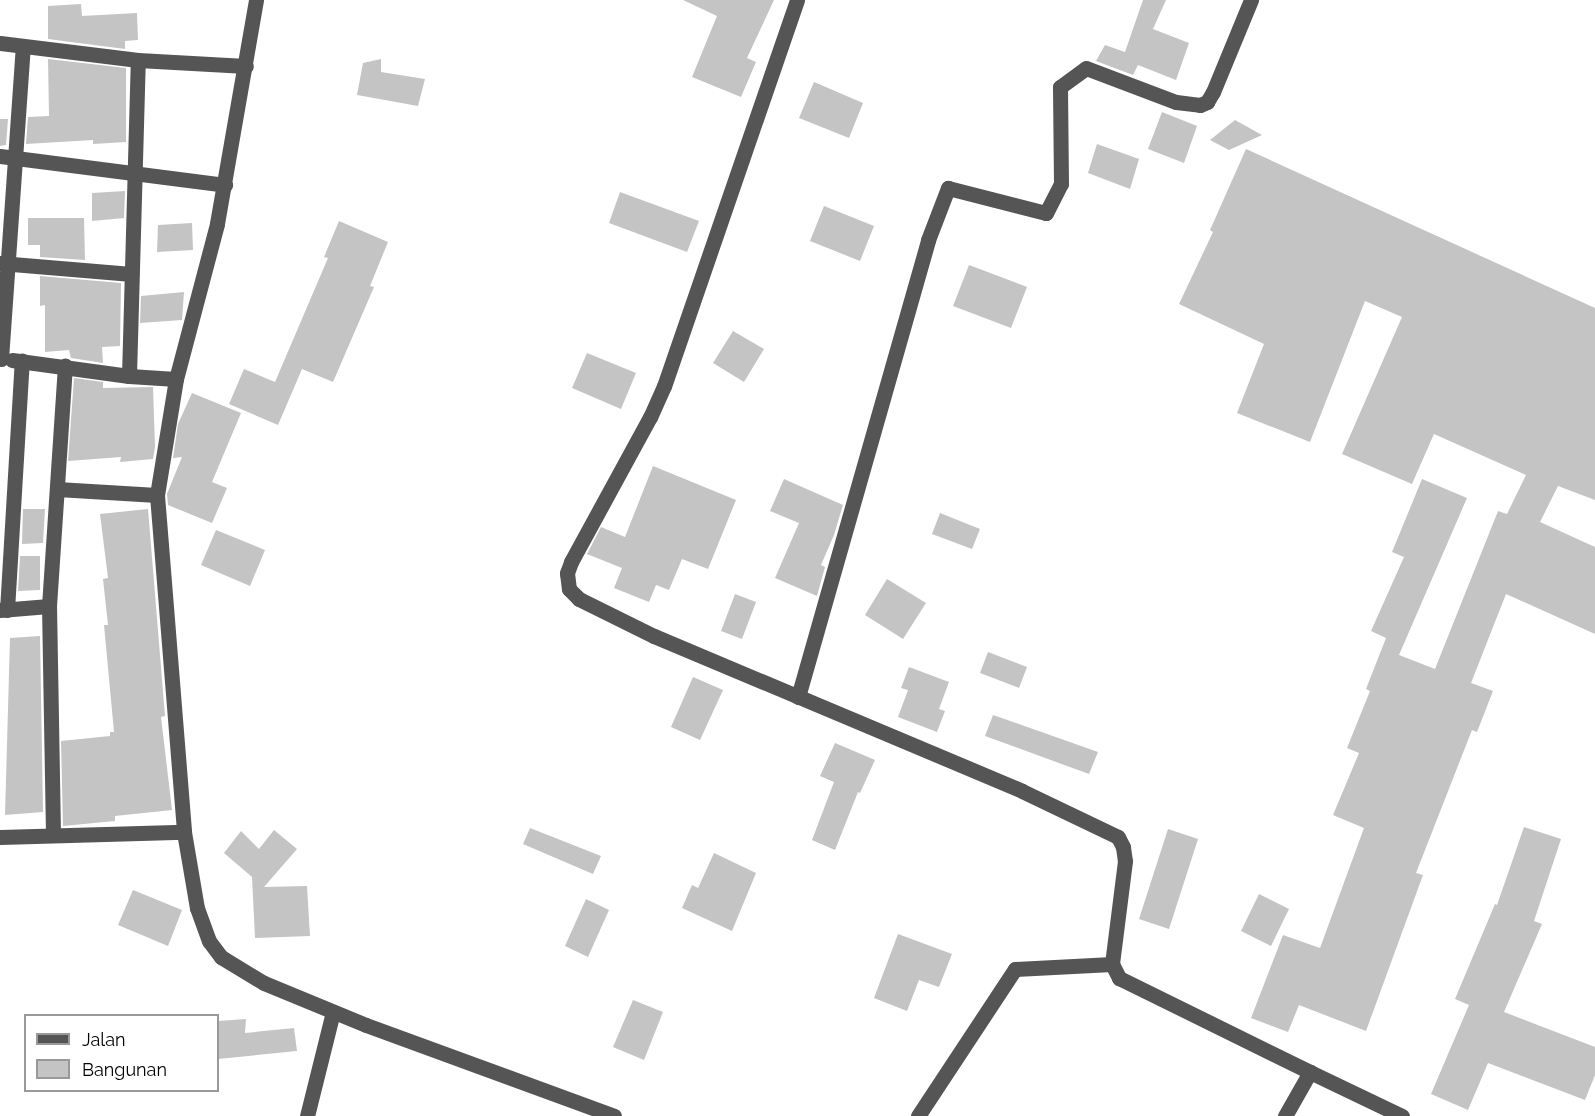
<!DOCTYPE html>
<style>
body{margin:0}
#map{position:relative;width:1595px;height:1116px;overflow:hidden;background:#fff;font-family:Raleway,sans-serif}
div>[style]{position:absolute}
.building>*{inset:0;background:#c4c4c4}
.minor>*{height:15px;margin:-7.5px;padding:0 7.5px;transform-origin:7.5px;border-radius:7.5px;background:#555}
span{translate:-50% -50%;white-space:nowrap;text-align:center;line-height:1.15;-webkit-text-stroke:5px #fff;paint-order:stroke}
.legend{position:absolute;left:24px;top:1014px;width:195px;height:78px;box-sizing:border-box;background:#fff;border:2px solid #999;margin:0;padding:8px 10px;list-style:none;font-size:18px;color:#000}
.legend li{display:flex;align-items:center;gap:12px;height:30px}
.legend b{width:30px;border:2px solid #999}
</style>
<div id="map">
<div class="building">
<i style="clip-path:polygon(683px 0,774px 0,747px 58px,756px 62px,741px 97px,692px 77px,717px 16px)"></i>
<i style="clip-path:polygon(1143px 0,1166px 0,1153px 29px,1189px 43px,1176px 80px,1138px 65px,1133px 75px,1096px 61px,1105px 45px,1125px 52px)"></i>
<i style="clip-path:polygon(81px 4px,82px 16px,137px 13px,138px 40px,125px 41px,125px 49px,48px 39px,48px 6px)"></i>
<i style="clip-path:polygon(48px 59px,126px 68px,126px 142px,93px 144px,93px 140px,26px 144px,28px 117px,49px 116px)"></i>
<i style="clip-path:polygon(381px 59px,381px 72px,425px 79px,418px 106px,357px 95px,363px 63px)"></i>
<i style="clip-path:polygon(814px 82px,863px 103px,849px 138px,799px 118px)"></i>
<i style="clip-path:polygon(1162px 112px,1197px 126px,1184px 163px,1148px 149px)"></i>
<i style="clip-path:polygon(0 119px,8px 119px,6px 145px,0 146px)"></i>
<i style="clip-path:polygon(1235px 120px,1262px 135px,1229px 150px,1210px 140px)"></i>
<i style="clip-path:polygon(1097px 144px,1139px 159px,1130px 189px,1088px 173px)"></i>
<i style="clip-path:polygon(1246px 149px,1595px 308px,1595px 500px,1558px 486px,1540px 522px,1595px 547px,1595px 634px,1506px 594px,1471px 683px,1493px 691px,1477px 732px,1472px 730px,1416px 873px,1423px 875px,1366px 1031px,1299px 1005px,1288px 1032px,1251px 1018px,1283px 935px,1320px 948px,1364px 828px,1333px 815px,1359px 753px,1347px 748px,1370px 691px,1366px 689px,1386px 638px,1371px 631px,1404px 557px,1392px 552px,1422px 479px,1467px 498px,1399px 655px,1435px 669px,1498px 511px,1507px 514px,1526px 475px,1434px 434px,1412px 484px,1342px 454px,1402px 317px,1365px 301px,1310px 442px,1237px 413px,1264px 344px,1179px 304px,1213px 232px,1210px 230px)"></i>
<i style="clip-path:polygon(125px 191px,124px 218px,92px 221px,92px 193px)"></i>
<i style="clip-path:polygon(620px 192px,699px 221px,687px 252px,609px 223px)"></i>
<i style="clip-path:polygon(824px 206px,874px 226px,860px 261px,810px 241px)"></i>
<i style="clip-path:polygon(28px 218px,84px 218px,85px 260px,40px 257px,40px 245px,28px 245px)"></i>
<i style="clip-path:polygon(339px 221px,388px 242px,370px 286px,374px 287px,333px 382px,302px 369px,278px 425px,229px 404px,244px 369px,275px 382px,328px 258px,324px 257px)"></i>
<i style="clip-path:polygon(192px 223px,193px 250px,157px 252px,158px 225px)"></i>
<i style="clip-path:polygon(969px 265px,1027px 287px,1011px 328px,953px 306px)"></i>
<i style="clip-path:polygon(40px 276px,121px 283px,120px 346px,102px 347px,103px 363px,71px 358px,69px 350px,45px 352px,45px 305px,40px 306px)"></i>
<i style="clip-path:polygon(184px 292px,182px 320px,140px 323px,141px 296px)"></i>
<i style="clip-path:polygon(733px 331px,764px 349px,744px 382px,713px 363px)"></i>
<i style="clip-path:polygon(587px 353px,636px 373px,621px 409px,572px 388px)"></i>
<i style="clip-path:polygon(74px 378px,103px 382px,103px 388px,153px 387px,155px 447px,153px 459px,120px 462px,121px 457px,68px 461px)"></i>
<i style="clip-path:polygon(192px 393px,241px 413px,212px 482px,227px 488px,212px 523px,168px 505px,167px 494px,182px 457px,173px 458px,178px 424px)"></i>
<i style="clip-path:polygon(653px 466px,736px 500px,708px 569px,682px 559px,669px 590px,656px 585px,649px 602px,614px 588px,622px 568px,587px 554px,601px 527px,625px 537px)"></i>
<i style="clip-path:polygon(784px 479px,843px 505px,834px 535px,821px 565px,825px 567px,817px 596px,775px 578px,799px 523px,770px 511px)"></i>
<i style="clip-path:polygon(23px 509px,45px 509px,43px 543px,22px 544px)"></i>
<i style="clip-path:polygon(148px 509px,165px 716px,161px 717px,172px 810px,115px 816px,115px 821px,63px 826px,61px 741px,110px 736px,110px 732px,114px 732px,104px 625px,108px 625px,103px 579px,108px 578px,100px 514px)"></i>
<i style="clip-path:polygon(940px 513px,980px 529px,972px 549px,932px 534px)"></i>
<i style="clip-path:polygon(216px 530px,265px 550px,250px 586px,201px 565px)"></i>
<i style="clip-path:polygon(20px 556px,40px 556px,40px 590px,18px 591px)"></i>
<i style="clip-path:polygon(887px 579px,926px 603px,903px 639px,865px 615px)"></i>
<i style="clip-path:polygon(735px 594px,756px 602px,742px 639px,721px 631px)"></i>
<i style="clip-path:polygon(40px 636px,43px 812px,5px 815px,10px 638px)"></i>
<i style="clip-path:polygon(988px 652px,1027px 667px,1019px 688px,980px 673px)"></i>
<i style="clip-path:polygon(909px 667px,949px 682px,939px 709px,945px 711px,937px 732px,898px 717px,908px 690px,901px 688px)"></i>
<i style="clip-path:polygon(693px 677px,723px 690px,700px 740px,671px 727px)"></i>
<i style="clip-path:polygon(993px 715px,1098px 752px,1089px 774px,985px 736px)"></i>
<i style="clip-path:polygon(835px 743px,875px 760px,860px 793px,858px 792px,835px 850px,812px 840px,834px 782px,820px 776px)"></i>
<i style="clip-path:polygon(1524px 827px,1561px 839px,1534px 921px,1542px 924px,1504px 1012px,1595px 1047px,1595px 1075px,1585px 1100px,1488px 1063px,1468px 1110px,1431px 1094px,1469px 1005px,1455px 999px,1495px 904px,1497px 905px)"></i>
<i style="clip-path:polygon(530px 828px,601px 856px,593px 874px,523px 844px)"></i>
<i style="clip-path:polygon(1168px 829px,1198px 839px,1169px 929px,1139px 919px)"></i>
<i style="clip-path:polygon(274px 830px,297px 849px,264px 887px,307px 886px,310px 936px,255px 938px,252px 877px,224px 853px,241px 831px,259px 849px)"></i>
<i style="clip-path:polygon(714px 853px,756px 873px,732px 931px,682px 908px,692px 885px,698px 888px)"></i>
<i style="clip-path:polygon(133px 890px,182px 910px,168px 946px,118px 925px)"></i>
<i style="clip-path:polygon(1259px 894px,1289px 909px,1271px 946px,1241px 931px)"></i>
<i style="clip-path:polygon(586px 899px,609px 910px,588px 957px,565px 946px)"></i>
<i style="clip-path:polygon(898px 934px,952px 954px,939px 987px,919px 980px,907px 1011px,874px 998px)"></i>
<i style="clip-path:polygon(633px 1000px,663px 1012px,644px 1060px,613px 1047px)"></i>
<i style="clip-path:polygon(246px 1019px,245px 1033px,294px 1028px,297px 1051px,218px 1059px,218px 1021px)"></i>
</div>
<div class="minor">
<i style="left:256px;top:0;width:227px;rotate:99.9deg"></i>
<i style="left:217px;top:224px;width:160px;rotate:104.8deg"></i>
<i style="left:176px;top:379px;width:118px;rotate:99.3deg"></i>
<i style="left:157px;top:495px;width:338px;rotate:85.4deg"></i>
<i style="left:184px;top:832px;width:77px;rotate:80.3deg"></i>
<i style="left:197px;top:908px;width:35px;rotate:70deg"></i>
<i style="left:209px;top:941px;width:20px;rotate:53deg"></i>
<i style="left:221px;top:957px;width:50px;rotate:31.2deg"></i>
<i style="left:264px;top:983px;width:110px;rotate:22.4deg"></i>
<i style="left:366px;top:1025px;width:264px;rotate:20.1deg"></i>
<i style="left:797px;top:0;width:408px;rotate:109deg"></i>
<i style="left:664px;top:386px;width:34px;rotate:114deg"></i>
<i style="left:650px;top:417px;width:165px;rotate:118.6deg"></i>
<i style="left:571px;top:562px;width:12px;rotate:110deg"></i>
<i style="left:567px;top:573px;width:16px;rotate:83deg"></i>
<i style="left:569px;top:589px;width:14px;rotate:45deg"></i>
<i style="left:579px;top:599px;width:84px;rotate:26.3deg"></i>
<i style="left:654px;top:636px;width:399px;rotate:22.8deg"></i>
<i style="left:1022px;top:791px;width:106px;rotate:25.6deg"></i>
<i style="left:1118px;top:837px;width:11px;rotate:63deg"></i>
<i style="left:1123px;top:847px;width:14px;rotate:82deg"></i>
<i style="left:1125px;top:861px;width:104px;rotate:97.2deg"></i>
<i style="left:1112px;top:964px;width:16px;rotate:63deg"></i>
<i style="left:1119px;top:978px;width:213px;rotate:26.2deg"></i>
<i style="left:0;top:43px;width:139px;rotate:7deg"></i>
<i style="left:138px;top:60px;width:108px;rotate:3.2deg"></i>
<i style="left:0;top:156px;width:227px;rotate:7.3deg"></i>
<i style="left:0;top:263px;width:132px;rotate:4.8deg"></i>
<i style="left:1px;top:359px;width:313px;rotate:-86deg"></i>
<i style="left:12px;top:360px;width:118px;rotate:7.8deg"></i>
<i style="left:129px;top:376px;width:47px;rotate:3.7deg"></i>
<i style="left:129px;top:376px;width:316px;rotate:-88.4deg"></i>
<i style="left:57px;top:489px;width:100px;rotate:3.4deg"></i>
<i style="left:0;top:610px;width:49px;rotate:-4.7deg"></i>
<i style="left:7px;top:610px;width:250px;rotate:-86.6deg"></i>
<i style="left:798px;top:697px;width:475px;rotate:-74.1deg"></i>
<i style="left:928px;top:240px;width:56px;rotate:-69deg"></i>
<i style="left:948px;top:188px;width:101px;rotate:14.3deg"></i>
<i style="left:1046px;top:213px;width:33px;rotate:-63deg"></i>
<i style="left:1061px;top:184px;width:97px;rotate:-90.6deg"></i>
<i style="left:1060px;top:87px;width:32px;rotate:-36deg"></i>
<i style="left:1086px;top:68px;width:96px;rotate:20.7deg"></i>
<i style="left:1176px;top:102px;width:24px;rotate:7deg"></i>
<i style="left:1200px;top:105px;width:8px;rotate:-23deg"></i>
<i style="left:1207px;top:102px;width:12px;rotate:-59deg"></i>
<i style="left:1213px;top:92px;width:100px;rotate:-67.6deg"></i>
<i style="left:53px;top:834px;width:228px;rotate:-91deg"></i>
<i style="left:49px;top:606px;width:241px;rotate:-86.2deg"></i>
<i style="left:0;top:837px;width:184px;rotate:-1.6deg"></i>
<i style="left:307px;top:1116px;width:107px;rotate:-76deg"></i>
<i style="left:918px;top:1116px;width:176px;rotate:-56.6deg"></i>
<i style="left:1015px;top:969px;width:97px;rotate:-3deg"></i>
<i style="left:1285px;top:1116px;width:51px;rotate:-60.4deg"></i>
<i style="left:1310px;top:1072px;width:102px;rotate:25.6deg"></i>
</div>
<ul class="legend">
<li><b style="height:8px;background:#555"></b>Jalan</li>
<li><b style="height:16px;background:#c4c4c4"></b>Bangunan</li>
</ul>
</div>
